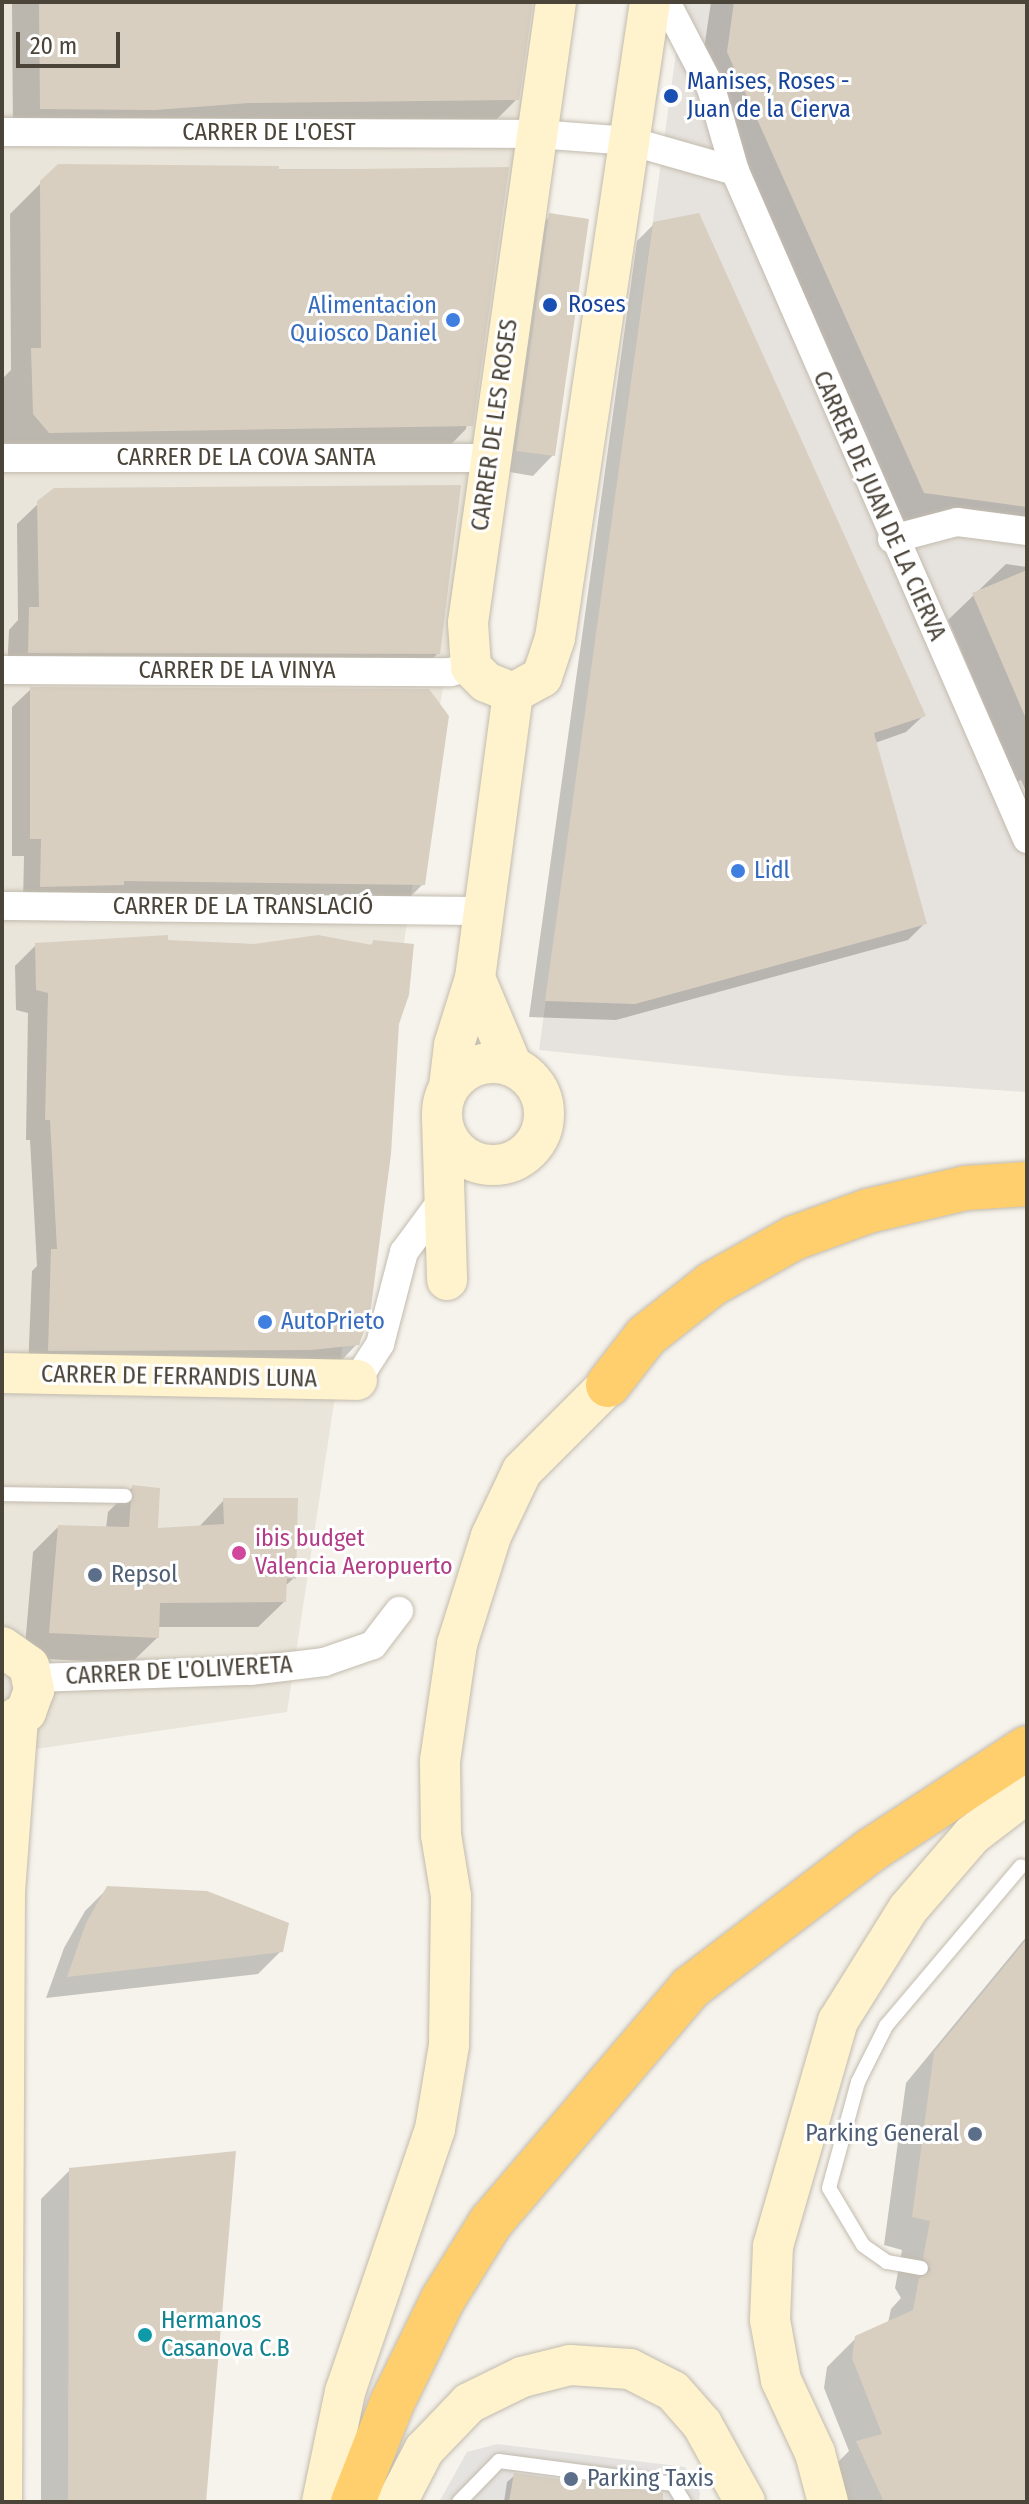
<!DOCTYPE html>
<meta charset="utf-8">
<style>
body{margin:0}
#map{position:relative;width:1029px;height:2504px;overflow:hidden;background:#f6f3ec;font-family:"Fira Sans Condensed",sans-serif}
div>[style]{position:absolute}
.residential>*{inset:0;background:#eae5da}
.industrial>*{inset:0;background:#e6e2dd}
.parking>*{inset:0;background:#e5e3e0}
.shadow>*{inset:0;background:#0003}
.building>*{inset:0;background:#d8cfc1}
.roads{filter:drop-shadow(0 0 2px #c2bbae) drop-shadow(0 0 2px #c2bbae)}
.lane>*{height:14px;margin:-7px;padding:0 7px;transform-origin:7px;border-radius:7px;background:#fff}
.street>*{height:28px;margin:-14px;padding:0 14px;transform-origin:14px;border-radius:14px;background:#fff}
.secondary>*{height:40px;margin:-20px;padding:0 20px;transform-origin:20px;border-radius:20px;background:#fff3cd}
.secondary>.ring{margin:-20px;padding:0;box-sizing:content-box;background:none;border:40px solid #fff3cd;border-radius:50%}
.highway>*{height:44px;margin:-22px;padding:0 22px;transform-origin:22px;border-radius:22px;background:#ffcf6e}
.dots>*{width:22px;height:22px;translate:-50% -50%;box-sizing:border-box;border:4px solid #fff;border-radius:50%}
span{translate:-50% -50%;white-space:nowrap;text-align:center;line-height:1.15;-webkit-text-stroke:6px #fff;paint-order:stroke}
.transit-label{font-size:24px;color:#164399}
.left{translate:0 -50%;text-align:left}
.street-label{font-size:24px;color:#4b4439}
.shop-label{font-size:24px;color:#366cbe}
.right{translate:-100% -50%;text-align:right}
.hotel-label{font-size:24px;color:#b23c85}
.service-label{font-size:24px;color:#4e5e75}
.culture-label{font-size:24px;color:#0d838f}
.frame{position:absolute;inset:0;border:4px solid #4b4439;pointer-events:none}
.scale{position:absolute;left:16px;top:32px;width:104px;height:36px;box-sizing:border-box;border:4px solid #4b4439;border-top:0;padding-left:10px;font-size:24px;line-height:28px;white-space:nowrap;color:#4b4439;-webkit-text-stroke:6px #fff;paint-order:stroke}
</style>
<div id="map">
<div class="residential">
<i style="clip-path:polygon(2px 2px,547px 2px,287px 1712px,2px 1754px)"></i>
</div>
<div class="industrial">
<i style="clip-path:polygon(683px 2px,1027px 2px,1027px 1092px,791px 1076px,539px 1050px)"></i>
</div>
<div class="parking">
<i style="clip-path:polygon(497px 2444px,685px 2467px,700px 2492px,699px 2502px,439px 2502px,467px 2452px)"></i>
</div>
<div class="shadow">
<i style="clip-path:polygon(12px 2px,531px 2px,517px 99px,488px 128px,13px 137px)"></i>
<i style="clip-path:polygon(711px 2px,1027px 2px,1027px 540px,896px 521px,699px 82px)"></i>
<i style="clip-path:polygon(507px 169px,466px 429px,435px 461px,3px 446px,2px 379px,11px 370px,10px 214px,54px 170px)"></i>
<i style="clip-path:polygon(550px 216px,553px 455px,533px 476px,497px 470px,530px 236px)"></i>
<i style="clip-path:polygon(654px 224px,923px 716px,906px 732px,875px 743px,925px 923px,908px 940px,616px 1020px,529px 1017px,637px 241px)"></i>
<i style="clip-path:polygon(39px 503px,438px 653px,417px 675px,7px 673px,9px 630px,18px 620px,17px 524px)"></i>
<i style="clip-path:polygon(1006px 564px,1027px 567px,1027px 794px,1021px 780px,1017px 782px,948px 620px)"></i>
<i style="clip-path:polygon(31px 689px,423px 884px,405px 902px,23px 904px,24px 856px,12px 856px,12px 707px)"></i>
<i style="clip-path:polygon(166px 942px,369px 947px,374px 942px,397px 1024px,357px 1344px,337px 1365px,28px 1370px,32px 1271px,37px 1266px,30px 1140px,26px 1140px,28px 1013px,16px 1010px,15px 966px,36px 945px)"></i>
<i style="clip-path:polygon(133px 1487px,156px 1530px,198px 1528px,224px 1500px,294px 1578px,284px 1587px,284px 1602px,258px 1627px,157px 1627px,157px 1638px,131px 1663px,24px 1658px,33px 1552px,58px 1527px,106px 1528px,108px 1512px)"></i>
<i style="clip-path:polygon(108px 1888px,281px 1951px,258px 1974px,46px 1998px,64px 1948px,85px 1911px)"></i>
<i style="clip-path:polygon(1027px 1936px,1027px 2502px,842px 2502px,829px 2471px,849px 2451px,824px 2388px,827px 2367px,856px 2338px,888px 2323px,891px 2309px,901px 2298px,895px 2288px,902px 2250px,884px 2245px,906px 2083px)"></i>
<i style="clip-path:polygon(70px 2170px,204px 2502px,41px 2502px,41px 2199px)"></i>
<i style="clip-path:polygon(515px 2475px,639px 2502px,504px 2502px,507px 2482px)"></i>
</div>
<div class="building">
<i style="clip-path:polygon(39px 2px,367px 3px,533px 2px,519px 100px,249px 103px,155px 110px,40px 109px)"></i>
<i style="clip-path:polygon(734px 2px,1027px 2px,1027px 507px,924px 493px,727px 52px)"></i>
<i style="clip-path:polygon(58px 164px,279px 166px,279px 170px,509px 167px,473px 426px,49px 433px,33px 414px,31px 348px,41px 348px,40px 181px)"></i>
<i style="clip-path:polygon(549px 213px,589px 219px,555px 456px,516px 451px)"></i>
<i style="clip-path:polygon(699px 213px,926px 716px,874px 733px,927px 924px,635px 1004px,545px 1001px,653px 222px)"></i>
<i style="clip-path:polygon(461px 485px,440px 654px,28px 653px,29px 607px,39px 607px,37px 501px,54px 488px)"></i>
<i style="clip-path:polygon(1027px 570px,1027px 721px,972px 593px)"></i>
<i style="clip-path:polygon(30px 687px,429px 689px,449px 716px,425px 885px,124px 881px,124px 885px,40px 887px,41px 839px,30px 839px)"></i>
<i style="clip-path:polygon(168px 935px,168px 940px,254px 944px,318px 935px,372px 945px,373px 940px,414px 944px,409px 995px,399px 1024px,391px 1154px,370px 1315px,359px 1345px,311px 1350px,48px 1351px,51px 1249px,57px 1249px,50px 1120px,45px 1120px,48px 993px,36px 990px,35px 943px)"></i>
<i style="clip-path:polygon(132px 1485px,160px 1488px,158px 1528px,224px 1524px,223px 1498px,298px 1498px,296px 1579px,287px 1578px,286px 1602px,160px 1603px,159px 1638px,49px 1633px,58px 1525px,129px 1527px)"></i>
<i style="clip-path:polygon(107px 1886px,207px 1891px,289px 1923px,283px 1952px,67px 1977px,86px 1923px)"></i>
<i style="clip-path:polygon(1027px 1939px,1027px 2502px,884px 2502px,856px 2441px,882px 2434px,852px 2358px,855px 2336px,913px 2310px,919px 2278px,931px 2270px,923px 2258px,930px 2221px,912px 2217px,934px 2052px)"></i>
<i style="clip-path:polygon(236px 2151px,206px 2502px,68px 2502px,69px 2168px)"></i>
<i style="clip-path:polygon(514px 2473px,663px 2493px,663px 2502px,509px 2502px)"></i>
</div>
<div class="roads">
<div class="lane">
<i style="left:2px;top:1494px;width:123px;rotate:0.9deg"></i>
<i style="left:921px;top:2268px;width:35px;rotate:-170deg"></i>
<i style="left:887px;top:2262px;width:29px;rotate:-145deg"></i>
<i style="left:863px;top:2245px;width:66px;rotate:-120.8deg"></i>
<i style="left:829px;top:2188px;width:110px;rotate:-74.7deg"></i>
<i style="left:858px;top:2082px;width:63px;rotate:-63.4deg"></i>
<i style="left:886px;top:2026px;width:209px;rotate:-49.8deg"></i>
<i style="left:459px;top:2502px;width:57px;rotate:-45.7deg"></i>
<i style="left:499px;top:2461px;width:176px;rotate:7.5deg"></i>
<i style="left:673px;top:2484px;width:21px;rotate:59deg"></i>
</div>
<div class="street">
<i style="left:666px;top:2px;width:97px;rotate:62.4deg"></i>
<i style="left:711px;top:88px;width:86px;rotate:73.9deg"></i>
<i style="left:735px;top:171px;width:729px;rotate:66.39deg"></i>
<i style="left:2px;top:132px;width:535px;rotate:0.21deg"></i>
<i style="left:537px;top:134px;width:93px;rotate:4.3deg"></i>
<i style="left:630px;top:141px;width:109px;rotate:15.9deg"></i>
<i style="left:2px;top:458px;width:487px"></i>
<i style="left:892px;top:539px;width:67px;rotate:-14.7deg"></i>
<i style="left:957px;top:522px;width:71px;rotate:7.3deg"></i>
<i style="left:2px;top:670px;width:448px;rotate:0.3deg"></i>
<i style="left:450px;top:672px;width:22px;rotate:-13deg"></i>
<i style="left:2px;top:906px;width:482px;rotate:0.6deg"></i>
<i style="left:357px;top:1380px;width:43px;rotate:-57.4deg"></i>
<i style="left:380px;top:1344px;width:95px;rotate:-75.4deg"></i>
<i style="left:404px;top:1252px;width:62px;rotate:-53.5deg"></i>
<i style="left:34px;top:1678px;width:216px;rotate:-1.9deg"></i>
<i style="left:250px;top:1671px;width:75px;rotate:-6.9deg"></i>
<i style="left:324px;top:1662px;width:52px;rotate:-19.1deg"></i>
<i style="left:373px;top:1645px;width:43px;rotate:-52.6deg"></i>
</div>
<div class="secondary">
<i style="left:556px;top:2px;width:627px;rotate:98.07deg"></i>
<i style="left:468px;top:623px;width:44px;rotate:86.1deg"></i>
<i style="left:471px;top:667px;width:21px;rotate:45deg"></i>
<i style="left:486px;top:682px;width:29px;rotate:22deg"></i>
<i style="left:513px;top:693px;width:33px;rotate:-29deg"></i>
<i style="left:542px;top:677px;width:41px;rotate:-71.6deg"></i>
<i style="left:555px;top:638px;width:643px;rotate:-81.5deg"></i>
<i style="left:475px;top:978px;width:95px;rotate:67.2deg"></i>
<i class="ring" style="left:442px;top:1063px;width:62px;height:62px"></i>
<i style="left:449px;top:1087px;width:42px;rotate:-83.2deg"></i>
<i style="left:454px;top:1045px;width:70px;rotate:-72.6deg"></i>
<i style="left:475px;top:978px;width:288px;rotate:-82.4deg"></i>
<i style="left:442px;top:1118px;width:162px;rotate:88.2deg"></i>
<i style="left:2px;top:1373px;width:355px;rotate:1.1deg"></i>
<i style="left:2px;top:1647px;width:33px;rotate:35deg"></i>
<i style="left:29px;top:1666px;width:25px;rotate:78deg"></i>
<i style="left:34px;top:1690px;width:23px;rotate:110deg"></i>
<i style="left:26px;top:1712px;width:28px;rotate:150deg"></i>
<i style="left:2px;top:2502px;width:611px;rotate:-89.72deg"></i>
<i style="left:5px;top:1891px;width:171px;rotate:-85.7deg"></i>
<i style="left:322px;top:2502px;width:112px;rotate:-78.2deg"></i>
<i style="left:345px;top:2392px;width:278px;rotate:-71.1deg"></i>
<i style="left:435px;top:2129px;width:85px;rotate:-80.5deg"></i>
<i style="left:449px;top:2045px;width:149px;rotate:-89.2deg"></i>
<i style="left:451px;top:1896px;width:62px;rotate:-99.3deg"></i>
<i style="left:441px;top:1835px;width:74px;rotate:-90.8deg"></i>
<i style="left:440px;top:1761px;width:118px;rotate:-81.7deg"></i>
<i style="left:457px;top:1644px;width:113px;rotate:-72.5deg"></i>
<i style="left:491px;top:1536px;width:72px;rotate:-64.5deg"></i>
<i style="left:522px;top:1471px;width:122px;rotate:-45deg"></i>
<i style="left:397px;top:2502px;width:59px;rotate:-62.6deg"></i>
<i style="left:424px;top:2450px;width:65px;rotate:-46.2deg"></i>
<i style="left:469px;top:2403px;width:59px;rotate:-26.1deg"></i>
<i style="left:522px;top:2377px;width:49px;rotate:-14deg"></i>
<i style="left:570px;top:2365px;width:60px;rotate:3.8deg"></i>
<i style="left:630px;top:2369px;width:48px;rotate:27.1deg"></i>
<i style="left:673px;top:2391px;width:44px;rotate:48.7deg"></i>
<i style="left:702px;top:2424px;width:89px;rotate:61.1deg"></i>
<i style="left:828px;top:2502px;width:51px;rotate:-104.9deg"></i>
<i style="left:815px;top:2453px;width:81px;rotate:-115deg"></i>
<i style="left:781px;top:2380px;width:61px;rotate:-100.4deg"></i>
<i style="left:770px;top:2320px;width:74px;rotate:-87.7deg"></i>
<i style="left:773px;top:2246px;width:234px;rotate:-73.9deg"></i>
<i style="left:838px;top:2021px;width:132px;rotate:-58deg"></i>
<i style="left:908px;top:1909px;width:98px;rotate:-49.1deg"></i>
<i style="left:972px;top:1835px;width:69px;rotate:-37.4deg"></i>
</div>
<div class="highway">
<i style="left:608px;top:1385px;width:62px;rotate:-52.2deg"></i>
<i style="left:646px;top:1336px;width:84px;rotate:-38.2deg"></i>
<i style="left:712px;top:1284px;width:94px;rotate:-29.3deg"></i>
<i style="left:794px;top:1238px;width:79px;rotate:-20deg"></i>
<i style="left:868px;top:1211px;width:101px;rotate:-13.2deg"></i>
<i style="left:966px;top:1188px;width:61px;rotate:-3.8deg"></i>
<i style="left:353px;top:2502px;width:106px;rotate:-68.5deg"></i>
<i style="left:392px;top:2403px;width:116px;rotate:-63.9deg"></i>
<i style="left:443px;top:2299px;width:91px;rotate:-58.1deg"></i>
<i style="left:491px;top:2222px;width:307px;rotate:-49.6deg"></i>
<i style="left:690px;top:1988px;width:228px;rotate:-37.3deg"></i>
<i style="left:871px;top:1850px;width:186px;rotate:-33.2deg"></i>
</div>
</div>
<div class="dots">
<i style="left:671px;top:96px;background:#1a4fb4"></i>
<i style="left:550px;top:305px;background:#1a4fb4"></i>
<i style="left:453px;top:320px;background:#3f7fe0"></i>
<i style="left:738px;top:871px;background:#3f7fe0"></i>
<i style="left:265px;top:1322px;background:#3f7fe0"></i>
<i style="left:239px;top:1553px;background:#d1479c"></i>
<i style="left:95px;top:1575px;background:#5c6f8a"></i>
<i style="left:975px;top:2134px;background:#5c6f8a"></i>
<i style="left:145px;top:2335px;background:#0f9aa8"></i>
<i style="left:571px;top:2479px;background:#5c6f8a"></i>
</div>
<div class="transit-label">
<span class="left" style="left:687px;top:96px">Manises, Roses -<br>Juan de la Cierva</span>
<span class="left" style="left:568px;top:305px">Roses</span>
</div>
<div class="street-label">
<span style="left:269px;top:133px">CARRER DE L'OEST</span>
<span style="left:495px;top:425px;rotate:-82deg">CARRER DE LES ROSES</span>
<span style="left:246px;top:458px">CARRER DE LA COVA SANTA</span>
<span style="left:879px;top:506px;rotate:66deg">CARRER DE JUAN DE LA CIERVA</span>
<span style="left:237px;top:671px">CARRER DE LA VINYA</span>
<span style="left:243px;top:907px">CARRER DE LA TRANSLACIÓ</span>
<span style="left:179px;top:1377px;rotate:1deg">CARRER DE FERRANDIS LUNA</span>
<span style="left:179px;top:1671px;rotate:-3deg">CARRER DE L'OLIVERETA</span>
</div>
<div class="shop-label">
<span class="right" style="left:437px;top:320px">Alimentacion<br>Quiosco Daniel</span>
<span class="left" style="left:754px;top:871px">Lidl</span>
<span class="left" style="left:281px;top:1322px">AutoPrieto</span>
</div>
<div class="hotel-label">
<span class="left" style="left:255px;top:1553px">ibis budget<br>Valencia Aeropuerto</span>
</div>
<div class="service-label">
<span class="left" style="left:111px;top:1575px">Repsol</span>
<span class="right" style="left:959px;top:2134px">Parking General</span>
<span class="left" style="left:587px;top:2479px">Parking Taxis</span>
</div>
<div class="culture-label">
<span class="left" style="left:161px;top:2335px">Hermanos<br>Casanova C.B</span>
</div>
<div class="frame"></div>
<div class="scale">20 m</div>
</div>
